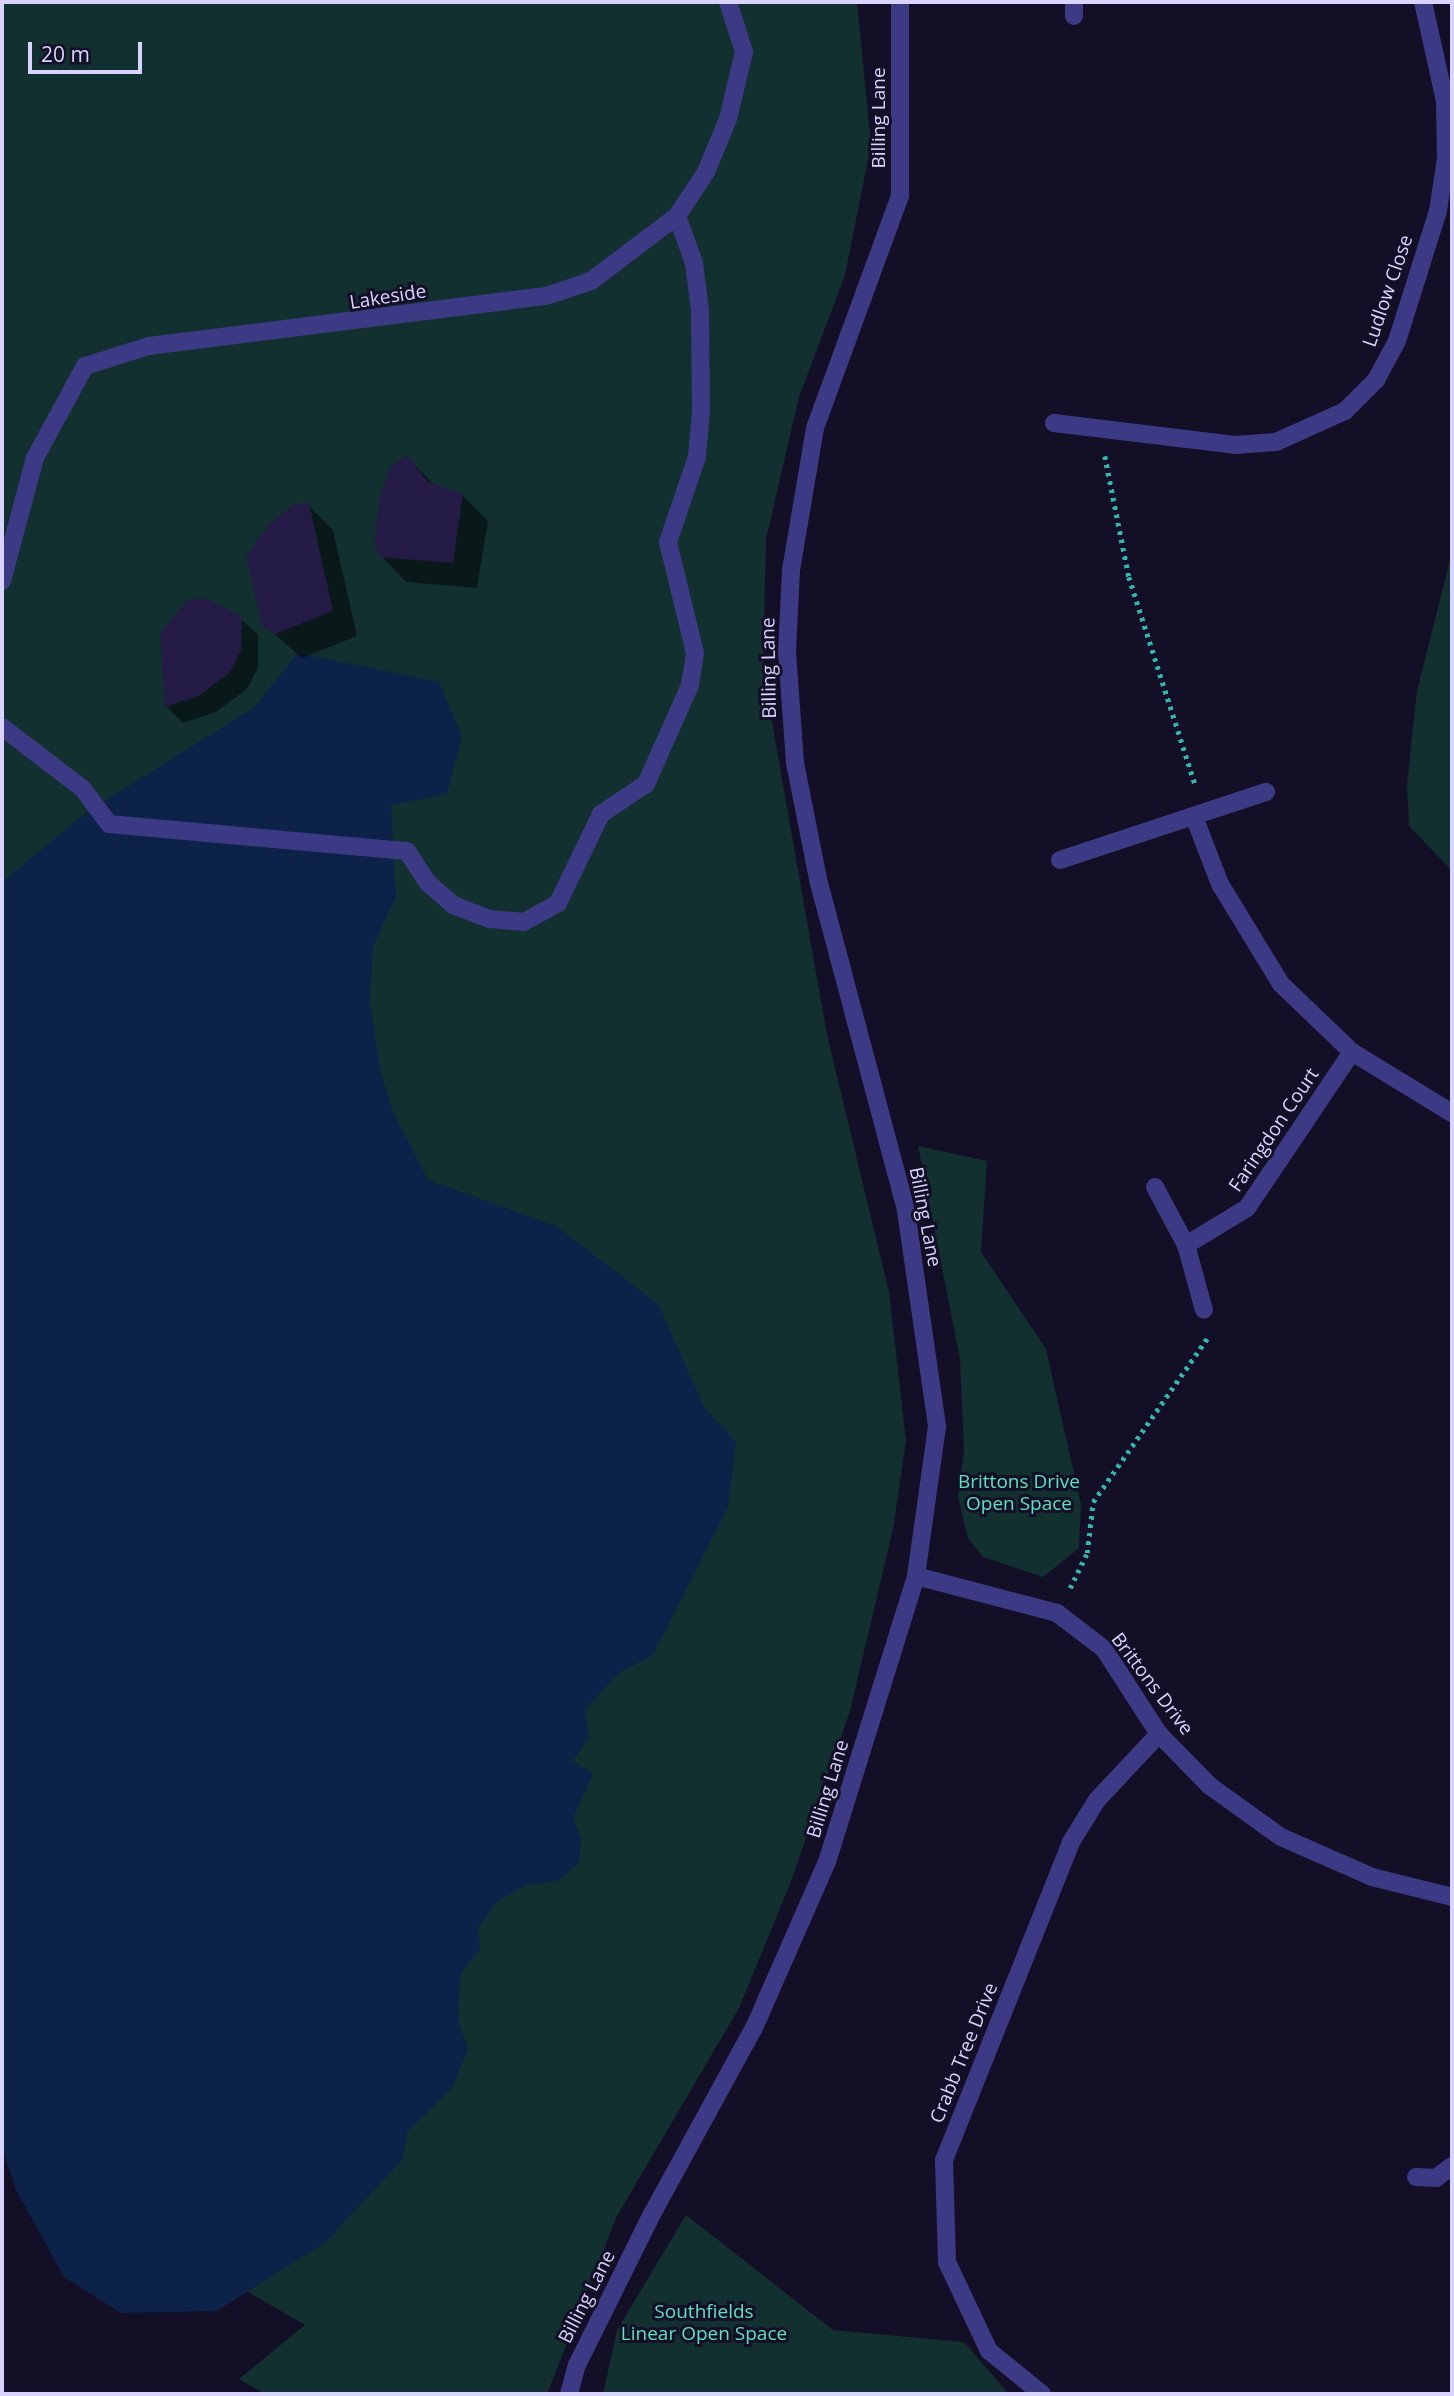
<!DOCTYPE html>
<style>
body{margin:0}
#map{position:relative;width:1454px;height:2396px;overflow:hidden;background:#130f26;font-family:"Open Sans",sans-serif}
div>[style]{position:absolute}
.green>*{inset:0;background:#12302f}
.water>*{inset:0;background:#0c2248}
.shadow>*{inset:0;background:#0007}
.building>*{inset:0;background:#241b47}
.path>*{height:4.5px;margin-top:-2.25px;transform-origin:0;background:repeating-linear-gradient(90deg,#2fb8b0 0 3.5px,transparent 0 8.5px)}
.minor>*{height:18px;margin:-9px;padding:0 9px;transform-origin:9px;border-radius:9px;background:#3d3a85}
span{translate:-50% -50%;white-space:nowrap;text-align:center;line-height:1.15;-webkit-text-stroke:6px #130f26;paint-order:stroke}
.street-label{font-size:19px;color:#d9d4ff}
.park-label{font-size:19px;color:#5fe0c0}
.frame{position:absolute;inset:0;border:4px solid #d9d4ff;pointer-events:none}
.scale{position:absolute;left:28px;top:42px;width:114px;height:32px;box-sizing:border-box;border:4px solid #d9d4ff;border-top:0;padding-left:9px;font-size:21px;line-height:24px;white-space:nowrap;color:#d9d4ff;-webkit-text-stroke:5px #130f26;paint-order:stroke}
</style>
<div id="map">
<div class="green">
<i style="clip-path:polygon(2px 2px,857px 2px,871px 145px,845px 275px,799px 397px,766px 539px,763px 671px,827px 1035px,889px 1292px,906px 1441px,893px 1529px,850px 1711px,790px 1884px,739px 2008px,617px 2216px,547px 2394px,265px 2394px,239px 2379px,305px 2325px,2px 2149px)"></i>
<i style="clip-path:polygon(1452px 552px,1452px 871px,1409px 826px,1407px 784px,1417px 691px)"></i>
<i style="clip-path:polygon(918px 1146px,987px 1161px,981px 1252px,1046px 1349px,1081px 1504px,1079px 1548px,1043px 1577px,983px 1557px,968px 1538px,958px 1496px,964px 1450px,960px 1359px)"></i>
<i style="clip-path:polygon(686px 2215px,833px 2330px,964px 2342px,1009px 2394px,603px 2394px,617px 2330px)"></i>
</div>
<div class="water">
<i style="clip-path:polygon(297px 653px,439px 682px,462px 737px,447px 794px,391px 805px,396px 897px,373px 946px,370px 1002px,380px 1069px,393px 1112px,428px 1180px,556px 1226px,658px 1304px,704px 1407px,736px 1442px,728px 1507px,653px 1655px,619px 1673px,585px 1710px,589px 1736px,573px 1761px,593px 1774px,573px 1818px,581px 1838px,579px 1863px,558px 1881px,526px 1885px,495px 1903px,478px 1929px,480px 1949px,460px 1975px,458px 2020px,468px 2049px,453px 2087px,407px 2132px,403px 2159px,326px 2242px,217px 2311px,121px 2313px,64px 2277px,16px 2190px,2px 2148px,2px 882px,87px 812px,255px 707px)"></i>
</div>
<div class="shadow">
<i style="clip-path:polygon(407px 457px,435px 486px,462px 495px,488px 521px,477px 588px,406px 582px,381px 556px)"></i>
<i style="clip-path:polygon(308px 505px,333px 530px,357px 636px,302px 658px,264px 625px)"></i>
<i style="clip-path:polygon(240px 618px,258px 635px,258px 668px,247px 689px,216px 712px,183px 723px,166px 706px)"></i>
</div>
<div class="building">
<i style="clip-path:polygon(407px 455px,428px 482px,463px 494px,453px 563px,379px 557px,374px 543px,379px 502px,390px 467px)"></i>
<i style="clip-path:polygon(309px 503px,333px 611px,275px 634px,262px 626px,246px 556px,269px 524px,295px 504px)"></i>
<i style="clip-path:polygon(203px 597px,242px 617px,241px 650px,230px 672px,199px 696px,165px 707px,160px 633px,187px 601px)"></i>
</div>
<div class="path">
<i style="left:1105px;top:456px;width:123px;rotate:78.8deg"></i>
<i style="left:1129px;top:577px;width:220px;rotate:72.3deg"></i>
<i style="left:1070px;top:1588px;width:39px;rotate:-64deg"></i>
<i style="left:1087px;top:1553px;width:51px;rotate:-83.3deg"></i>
<i style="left:1093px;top:1502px;width:201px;rotate:-55.1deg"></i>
</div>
<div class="minor">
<i style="left:1074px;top:2px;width:14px;rotate:90deg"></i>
<i style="left:1054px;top:423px;width:182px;rotate:6.9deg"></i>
<i style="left:1235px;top:445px;width:41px;rotate:-4.2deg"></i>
<i style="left:1276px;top:442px;width:76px;rotate:-24.2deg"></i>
<i style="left:1345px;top:411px;width:44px;rotate:-45deg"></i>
<i style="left:1376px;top:380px;width:44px;rotate:-61.7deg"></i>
<i style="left:1397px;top:341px;width:136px;rotate:-72.5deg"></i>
<i style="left:1438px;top:211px;width:54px;rotate:-81.4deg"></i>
<i style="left:1446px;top:158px;width:57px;rotate:-91deg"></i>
<i style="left:1445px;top:101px;width:101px;rotate:-102.5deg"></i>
<i style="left:2px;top:581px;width:127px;rotate:-75deg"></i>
<i style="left:35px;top:458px;width:105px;rotate:-61.5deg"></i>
<i style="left:85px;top:366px;width:67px;rotate:-17.4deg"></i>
<i style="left:149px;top:346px;width:400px;rotate:-7.2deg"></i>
<i style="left:546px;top:296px;width:47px;rotate:-18.4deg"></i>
<i style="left:591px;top:281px;width:108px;rotate:-37.1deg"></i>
<i style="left:677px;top:216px;width:53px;rotate:-56.6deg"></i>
<i style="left:706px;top:172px;width:57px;rotate:-67.5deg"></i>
<i style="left:728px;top:119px;width:69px;rotate:-76.6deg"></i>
<i style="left:744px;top:52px;width:52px;rotate:-107.7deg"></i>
<i style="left:2px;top:727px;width:102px;rotate:37.4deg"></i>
<i style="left:83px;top:789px;width:44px;rotate:53.4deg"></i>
<i style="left:109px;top:824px;width:299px;rotate:5.2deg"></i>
<i style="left:407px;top:851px;width:38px;rotate:57deg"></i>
<i style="left:428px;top:883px;width:33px;rotate:41deg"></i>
<i style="left:453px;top:905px;width:40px;rotate:21deg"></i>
<i style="left:490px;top:919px;width:34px;rotate:5deg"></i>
<i style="left:524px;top:922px;width:39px;rotate:-29deg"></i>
<i style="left:558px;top:903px;width:99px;rotate:-64.2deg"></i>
<i style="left:601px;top:814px;width:54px;rotate:-33.7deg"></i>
<i style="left:646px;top:784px;width:108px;rotate:-66deg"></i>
<i style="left:690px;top:685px;width:32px;rotate:-81deg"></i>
<i style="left:695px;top:653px;width:114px;rotate:-103.7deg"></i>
<i style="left:668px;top:542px;width:90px;rotate:-71.2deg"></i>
<i style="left:697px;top:457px;width:46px;rotate:-85deg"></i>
<i style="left:701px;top:411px;width:100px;rotate:-90.6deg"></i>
<i style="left:700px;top:311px;width:48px;rotate:-97.1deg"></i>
<i style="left:694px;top:263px;width:50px;rotate:-109.9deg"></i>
<i style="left:1195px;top:819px;width:70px;rotate:69deg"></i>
<i style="left:1220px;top:884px;width:117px;rotate:58.6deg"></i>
<i style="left:1281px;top:984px;width:98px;rotate:43.8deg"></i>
<i style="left:1352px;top:1052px;width:117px;rotate:31.4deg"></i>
<i style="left:1060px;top:860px;width:217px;rotate:-18.3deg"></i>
<i style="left:1155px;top:1187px;width:66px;rotate:61.9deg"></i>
<i style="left:1186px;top:1245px;width:67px;rotate:74.5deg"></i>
<i style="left:1186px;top:1245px;width:71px;rotate:-31.2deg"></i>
<i style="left:1247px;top:1208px;width:188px;rotate:-56.1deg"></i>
<i style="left:916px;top:1576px;width:146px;rotate:14.7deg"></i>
<i style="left:1057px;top:1613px;width:59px;rotate:37.5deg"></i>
<i style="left:1104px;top:1649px;width:101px;rotate:57.1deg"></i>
<i style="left:1159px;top:1734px;width:73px;rotate:45.6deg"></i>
<i style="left:1210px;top:1786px;width:87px;rotate:35.7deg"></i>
<i style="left:1281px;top:1837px;width:99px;rotate:23.7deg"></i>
<i style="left:1372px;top:1877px;width:82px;rotate:14deg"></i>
<i style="left:1416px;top:2177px;width:20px;rotate:3deg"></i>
<i style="left:1436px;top:2178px;width:20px;rotate:-37deg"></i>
<i style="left:569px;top:2394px;width:30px;rotate:-75deg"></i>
<i style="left:577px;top:2365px;width:169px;rotate:-63.6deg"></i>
<i style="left:652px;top:2214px;width:212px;rotate:-61.3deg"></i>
<i style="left:754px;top:2028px;width:181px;rotate:-66.3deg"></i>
<i style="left:827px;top:1862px;width:300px;rotate:-72.7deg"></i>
<i style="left:916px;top:1576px;width:151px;rotate:-82deg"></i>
<i style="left:937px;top:1426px;width:218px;rotate:-98.2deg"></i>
<i style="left:906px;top:1210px;width:337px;rotate:-104.9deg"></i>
<i style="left:819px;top:884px;width:123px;rotate:-101.2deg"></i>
<i style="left:795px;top:763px;width:111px;rotate:-94.1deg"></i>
<i style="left:787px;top:652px;width:82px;rotate:-87.2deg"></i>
<i style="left:791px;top:570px;width:144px;rotate:-80.4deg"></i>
<i style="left:815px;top:428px;width:247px;rotate:-69.9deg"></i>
<i style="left:900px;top:196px;width:194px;rotate:-90deg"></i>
<i style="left:1042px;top:2394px;width:68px;rotate:-140.9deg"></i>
<i style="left:989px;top:2351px;width:98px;rotate:-115.3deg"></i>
<i style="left:947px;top:2262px;width:102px;rotate:-91.7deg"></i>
<i style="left:944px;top:2160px;width:342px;rotate:-68.2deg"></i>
<i style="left:1071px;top:1842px;width:49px;rotate:-58.2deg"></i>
<i style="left:1097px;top:1800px;width:91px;rotate:-46.8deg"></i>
</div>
<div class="street-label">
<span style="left:879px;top:118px;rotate:-90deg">Billing Lane</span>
<span style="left:1388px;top:291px;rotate:-71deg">Ludlow Close</span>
<span style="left:388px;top:297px;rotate:-9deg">Lakeside</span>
<span style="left:769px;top:668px;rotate:-91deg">Billing Lane</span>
<span style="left:1274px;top:1130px;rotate:-56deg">Faringdon Court</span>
<span style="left:925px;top:1217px;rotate:79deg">Billing Lane</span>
<span style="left:1152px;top:1684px;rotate:53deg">Brittons Drive</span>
<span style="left:828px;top:1789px;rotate:-73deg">Billing Lane</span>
<span style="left:964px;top:2053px;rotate:-68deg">Crabb Tree Drive</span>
<span style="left:587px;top:2297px;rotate:-63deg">Billing Lane</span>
</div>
<div class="park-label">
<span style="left:1019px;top:1493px">Brittons Drive<br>Open Space</span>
<span style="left:704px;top:2323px">Southfields<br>Linear Open Space</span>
</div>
<div class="frame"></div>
<div class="scale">20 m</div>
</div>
